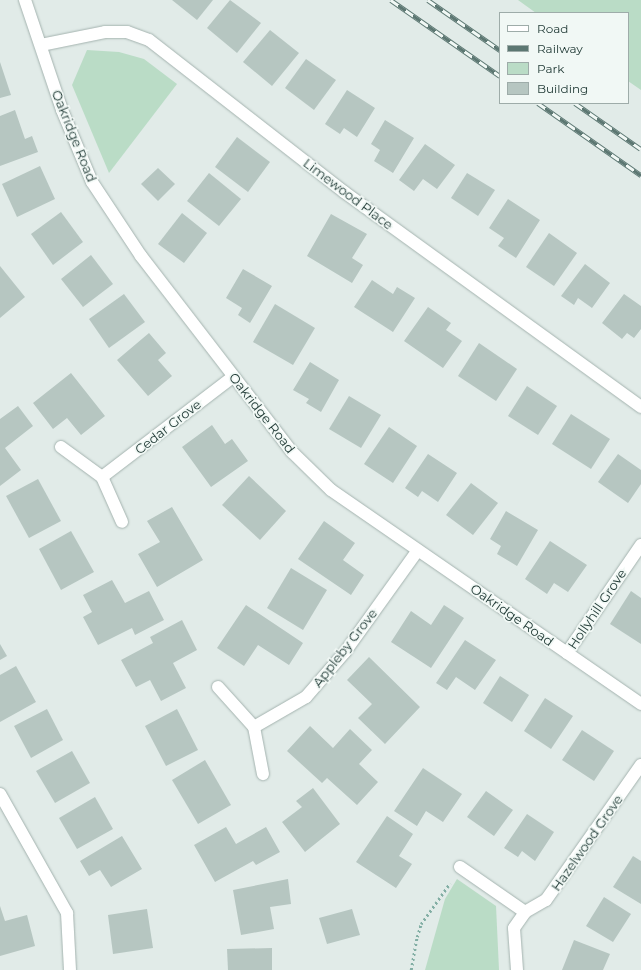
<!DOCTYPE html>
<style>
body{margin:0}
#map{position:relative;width:641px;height:970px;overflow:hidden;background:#e1ebe8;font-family:Montserrat,sans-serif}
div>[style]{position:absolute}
.green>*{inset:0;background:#badcc6}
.building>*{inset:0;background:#b6c6c1}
.path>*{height:2.5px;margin-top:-1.25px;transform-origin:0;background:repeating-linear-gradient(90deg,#82aea4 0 2px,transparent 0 5px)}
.roads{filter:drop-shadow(0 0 1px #a4b3af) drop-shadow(0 0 1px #a4b3af)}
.street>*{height:12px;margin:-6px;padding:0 6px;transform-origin:6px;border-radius:6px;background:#fff}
.rail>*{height:4.5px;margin-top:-2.25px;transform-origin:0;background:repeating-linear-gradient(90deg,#f1f8f5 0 9px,#5c7772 0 18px);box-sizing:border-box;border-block:1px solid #5c7772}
span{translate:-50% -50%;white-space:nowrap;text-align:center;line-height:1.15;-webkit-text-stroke:3.5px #f1f8f5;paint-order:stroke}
.street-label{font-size:13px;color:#223b37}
.legend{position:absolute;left:499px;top:12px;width:130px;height:92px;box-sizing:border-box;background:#f1f8f5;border:1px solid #9eaca9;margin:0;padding:5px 7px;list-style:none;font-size:12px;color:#223b37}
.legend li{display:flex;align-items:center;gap:8px;height:20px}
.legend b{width:20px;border:1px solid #9eaca9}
</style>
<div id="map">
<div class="green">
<i style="clip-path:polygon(518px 0,641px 0,641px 90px,628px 81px,628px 13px,536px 13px)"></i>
<i style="clip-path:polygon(87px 50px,119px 52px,144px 59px,177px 84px,109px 173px,72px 85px)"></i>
<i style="clip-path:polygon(457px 879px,496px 906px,499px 970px,425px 970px,445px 899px)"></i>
</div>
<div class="building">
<i style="clip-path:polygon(172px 0,213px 0,197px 20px)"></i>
<i style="clip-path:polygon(230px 0,261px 23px,237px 53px,207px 28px)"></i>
<i style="clip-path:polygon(270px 30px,299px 53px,272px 86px,243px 62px)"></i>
<i style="clip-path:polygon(306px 59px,336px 80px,314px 110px,285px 88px)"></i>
<i style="clip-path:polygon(0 62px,11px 95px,0 98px)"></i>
<i style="clip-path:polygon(347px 90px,375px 108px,357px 137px,344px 128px,340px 134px,325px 124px)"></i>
<i style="clip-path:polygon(15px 110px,25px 139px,32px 136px,38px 152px,0 166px,0 116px)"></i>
<i style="clip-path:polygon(385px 120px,414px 138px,393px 173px,374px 161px,380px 150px,371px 144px)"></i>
<i style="clip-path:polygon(237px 137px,270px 162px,248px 192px,215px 167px)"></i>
<i style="clip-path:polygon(425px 144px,455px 165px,437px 189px,423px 179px,414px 191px,399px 180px)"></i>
<i style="clip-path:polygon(40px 166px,55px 199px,17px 217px,2px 184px)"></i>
<i style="clip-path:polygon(158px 168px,175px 184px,158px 201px,141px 184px)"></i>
<i style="clip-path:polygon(209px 173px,241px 199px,219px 226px,187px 201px)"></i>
<i style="clip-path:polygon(467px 173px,495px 190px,478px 216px,451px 198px)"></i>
<i style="clip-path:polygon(508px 199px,540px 220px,516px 258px,498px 246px,504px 238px,489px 228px)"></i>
<i style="clip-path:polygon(61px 212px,83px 242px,53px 265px,31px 234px)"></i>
<i style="clip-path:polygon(182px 213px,207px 233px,184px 263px,158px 244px)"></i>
<i style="clip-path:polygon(331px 214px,367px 234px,352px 258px,363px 265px,352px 283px,307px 256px)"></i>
<i style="clip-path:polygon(549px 233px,577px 253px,554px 286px,526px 267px)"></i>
<i style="clip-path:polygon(91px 255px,113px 284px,83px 307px,61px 279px)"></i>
<i style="clip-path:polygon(585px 264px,610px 283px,592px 308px,578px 298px,574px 305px,561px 296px)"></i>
<i style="clip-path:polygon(0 266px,25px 297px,0 318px)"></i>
<i style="clip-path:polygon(243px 269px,272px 286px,250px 323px,238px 315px,242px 308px,226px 298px)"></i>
<i style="clip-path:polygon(372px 280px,393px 294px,397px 287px,415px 298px,393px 332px,354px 307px)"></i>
<i style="clip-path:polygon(124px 294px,145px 322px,109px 348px,89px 319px)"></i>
<i style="clip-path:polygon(624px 294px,641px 306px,641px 329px,634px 338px,627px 333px,622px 339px,602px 323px)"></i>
<i style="clip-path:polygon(275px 304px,315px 328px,293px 365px,253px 342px)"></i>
<i style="clip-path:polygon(428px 307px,451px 323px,446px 330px,462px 341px,443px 368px,404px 341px)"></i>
<i style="clip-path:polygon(149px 333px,166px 353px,158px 360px,172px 376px,148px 396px,117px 360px)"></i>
<i style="clip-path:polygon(479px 343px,517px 369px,496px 401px,458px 376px)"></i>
<i style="clip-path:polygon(310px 362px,339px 380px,321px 412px,306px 403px,309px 399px,293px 390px)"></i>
<i style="clip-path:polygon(71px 373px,105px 416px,81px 435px,67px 418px,53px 429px,33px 403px)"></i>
<i style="clip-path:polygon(527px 386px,557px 406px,538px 435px,508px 416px)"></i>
<i style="clip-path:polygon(349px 396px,381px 415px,361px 448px,329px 429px)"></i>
<i style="clip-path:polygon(18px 406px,33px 426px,5px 448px,21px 470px,0 486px,0 419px)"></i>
<i style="clip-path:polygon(571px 414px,610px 439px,591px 469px,552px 444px)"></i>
<i style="clip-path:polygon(212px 425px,225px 444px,232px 439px,248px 461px,211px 487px,182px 447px)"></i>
<i style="clip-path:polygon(389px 427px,417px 446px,393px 483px,364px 464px)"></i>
<i style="clip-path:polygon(428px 454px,457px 473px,438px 502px,422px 491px,418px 497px,405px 488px)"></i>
<i style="clip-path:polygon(618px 454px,641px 470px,641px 484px,628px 503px,598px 482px)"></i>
<i style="clip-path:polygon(249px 476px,286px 511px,260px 540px,222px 505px)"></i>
<i style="clip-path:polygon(38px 479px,61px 521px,29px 538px,6px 496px)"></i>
<i style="clip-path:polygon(471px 483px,498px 503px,473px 535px,446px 515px)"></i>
<i style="clip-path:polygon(172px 507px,203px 560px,157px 587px,138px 554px,160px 542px,147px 521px)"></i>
<i style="clip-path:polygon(506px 511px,538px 530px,517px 566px,497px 554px,501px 546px,490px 539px)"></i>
<i style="clip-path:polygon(324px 521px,355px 543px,343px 560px,364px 575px,351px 595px,298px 559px)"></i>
<i style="clip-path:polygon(71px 531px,94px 572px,61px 590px,39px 549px)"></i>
<i style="clip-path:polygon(550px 541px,587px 565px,568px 592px,554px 583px,547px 594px,525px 579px)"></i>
<i style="clip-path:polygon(291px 568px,327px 590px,303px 630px,267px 608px)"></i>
<i style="clip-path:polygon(112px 580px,125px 603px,149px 591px,164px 620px,135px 635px,132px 628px,98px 645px,83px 617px,92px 612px,83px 595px)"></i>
<i style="clip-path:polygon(631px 591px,641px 598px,641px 644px,610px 624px)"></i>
<i style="clip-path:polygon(246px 605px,303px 643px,289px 665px,258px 645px,244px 666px,217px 648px)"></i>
<i style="clip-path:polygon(444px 605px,464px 618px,431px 668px,391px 642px,411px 611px,431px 625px)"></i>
<i style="clip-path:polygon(182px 620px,197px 650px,173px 663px,186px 688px,161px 701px,150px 680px,136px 687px,121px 660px,153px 643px,150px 637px)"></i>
<i style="clip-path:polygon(465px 640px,496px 660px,475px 690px,456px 677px,447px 690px,436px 683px)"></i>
<i style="clip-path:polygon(0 644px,7px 656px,0 660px)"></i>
<i style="clip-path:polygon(369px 657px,420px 707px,385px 744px,358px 718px,372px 704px,347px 680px)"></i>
<i style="clip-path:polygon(16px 666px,36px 702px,0 722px,0 675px)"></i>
<i style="clip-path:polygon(500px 676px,529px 695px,512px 722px,483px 703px)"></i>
<i style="clip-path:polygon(545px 698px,573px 716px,551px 749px,524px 731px)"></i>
<i style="clip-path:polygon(47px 709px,63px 740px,31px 758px,14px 726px)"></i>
<i style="clip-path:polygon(177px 709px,198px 750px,166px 766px,145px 726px)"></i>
<i style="clip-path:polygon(310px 726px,333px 748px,350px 729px,372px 750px,359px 764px,378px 782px,357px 805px,327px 778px,322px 783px,287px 751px)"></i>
<i style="clip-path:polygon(582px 730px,614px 751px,594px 781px,562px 760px)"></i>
<i style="clip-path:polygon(72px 751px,90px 783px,55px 803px,36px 771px)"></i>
<i style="clip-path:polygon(205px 760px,231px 805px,198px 824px,172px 780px)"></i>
<i style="clip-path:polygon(423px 768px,462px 794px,443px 822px,426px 811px,417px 826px,394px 811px)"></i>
<i style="clip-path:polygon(313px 788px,340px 824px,305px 852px,282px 822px,302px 807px,296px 801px)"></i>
<i style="clip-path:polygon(486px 791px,513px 810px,494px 836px,467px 817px)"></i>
<i style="clip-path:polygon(95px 797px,113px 829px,77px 849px,59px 818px)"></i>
<i style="clip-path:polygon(527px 814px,554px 832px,535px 861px,522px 851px,518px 857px,504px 848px)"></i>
<i style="clip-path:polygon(387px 816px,413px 834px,399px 856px,412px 864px,396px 888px,356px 862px)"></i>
<i style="clip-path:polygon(226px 827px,236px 844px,266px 827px,280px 852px,256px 865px,253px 861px,215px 882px,194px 845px)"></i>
<i style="clip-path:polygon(122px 836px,142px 869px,111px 887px,100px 870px,89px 876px,80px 861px)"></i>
<i style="clip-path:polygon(633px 856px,641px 861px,641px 904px,613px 887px)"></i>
<i style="clip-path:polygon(288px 879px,291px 904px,270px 907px,274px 929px,241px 935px,233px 890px)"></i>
<i style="clip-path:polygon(604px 897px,631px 914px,613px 942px,586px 926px)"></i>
<i style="clip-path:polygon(0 906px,5px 921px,27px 915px,35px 946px,0 956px)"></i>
<i style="clip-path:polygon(147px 909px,153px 948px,113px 954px,108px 915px)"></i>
<i style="clip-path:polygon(352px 909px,360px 935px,327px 944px,319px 918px)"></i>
<i style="clip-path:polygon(574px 940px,610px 954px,603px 970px,562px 970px)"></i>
<i style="clip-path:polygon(272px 948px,272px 970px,228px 970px,227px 949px)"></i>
</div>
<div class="path">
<i style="left:411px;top:970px;width:34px;rotate:-80deg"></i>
<i style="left:417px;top:937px;width:14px;rotate:-73deg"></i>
<i style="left:421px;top:924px;width:50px;rotate:-54.7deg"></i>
</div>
<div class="roads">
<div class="street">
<i style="left:25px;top:0;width:116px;rotate:71.4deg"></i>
<i style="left:62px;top:110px;width:78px;rotate:67.4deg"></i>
<i style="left:92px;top:182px;width:89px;rotate:56.5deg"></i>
<i style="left:141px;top:256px;width:247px;rotate:52.4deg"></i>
<i style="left:292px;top:452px;width:54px;rotate:44.3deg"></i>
<i style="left:331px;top:490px;width:377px;rotate:34.6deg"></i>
<i style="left:41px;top:45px;width:65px;rotate:-11.5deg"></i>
<i style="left:105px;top:32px;width:22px"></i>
<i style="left:127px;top:32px;width:23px;rotate:20deg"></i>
<i style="left:149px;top:40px;width:247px;rotate:37.9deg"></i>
<i style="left:344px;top:192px;width:367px;rotate:35.9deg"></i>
<i style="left:61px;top:447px;width:51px;rotate:36.2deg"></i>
<i style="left:102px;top:477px;width:49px;rotate:66deg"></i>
<i style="left:102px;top:477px;width:165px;rotate:-37.4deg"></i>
<i style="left:567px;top:653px;width:131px;rotate:-55.6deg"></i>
<i style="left:218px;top:687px;width:54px;rotate:48deg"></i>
<i style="left:254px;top:727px;width:48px;rotate:79.2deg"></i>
<i style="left:254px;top:727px;width:60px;rotate:-30deg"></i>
<i style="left:306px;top:697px;width:60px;rotate:-49.1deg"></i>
<i style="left:345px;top:652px;width:125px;rotate:-54.4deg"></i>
<i style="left:0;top:794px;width:137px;rotate:60.6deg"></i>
<i style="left:67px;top:913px;width:57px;rotate:87deg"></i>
<i style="left:460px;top:867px;width:79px;rotate:34.7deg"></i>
<i style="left:525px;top:912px;width:24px;rotate:-30deg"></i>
<i style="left:546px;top:900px;width:165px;rotate:-54.9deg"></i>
<i style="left:517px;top:970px;width:42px;rotate:-94.1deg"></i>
<i style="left:514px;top:928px;width:19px;rotate:-55deg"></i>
</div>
</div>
<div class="rail">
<i style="left:391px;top:0;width:133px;rotate:34.9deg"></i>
<i style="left:428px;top:0;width:88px;rotate:34.8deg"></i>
<i style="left:538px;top:103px;width:126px;rotate:35deg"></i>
<i style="left:575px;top:103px;width:80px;rotate:34.9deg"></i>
</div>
<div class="street-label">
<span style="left:74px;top:136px;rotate:68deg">Oakridge Road</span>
<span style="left:348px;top:194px;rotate:37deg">Limewood Place</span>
<span style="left:262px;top:413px;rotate:52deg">Oakridge Road</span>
<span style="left:168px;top:427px;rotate:-38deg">Cedar Grove</span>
<span style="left:597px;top:609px;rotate:-56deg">Hollyhill Grove</span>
<span style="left:512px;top:615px;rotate:35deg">Oakridge Road</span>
<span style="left:345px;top:648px;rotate:-52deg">Appleby Grove</span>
<span style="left:587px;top:843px;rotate:-55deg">Hazelwood Grove</span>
</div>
<ul class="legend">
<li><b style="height:5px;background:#fff"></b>Road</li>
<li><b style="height:5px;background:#5c7772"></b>Railway</li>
<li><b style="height:11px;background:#badcc6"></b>Park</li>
<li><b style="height:11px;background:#b6c6c1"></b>Building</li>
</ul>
</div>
